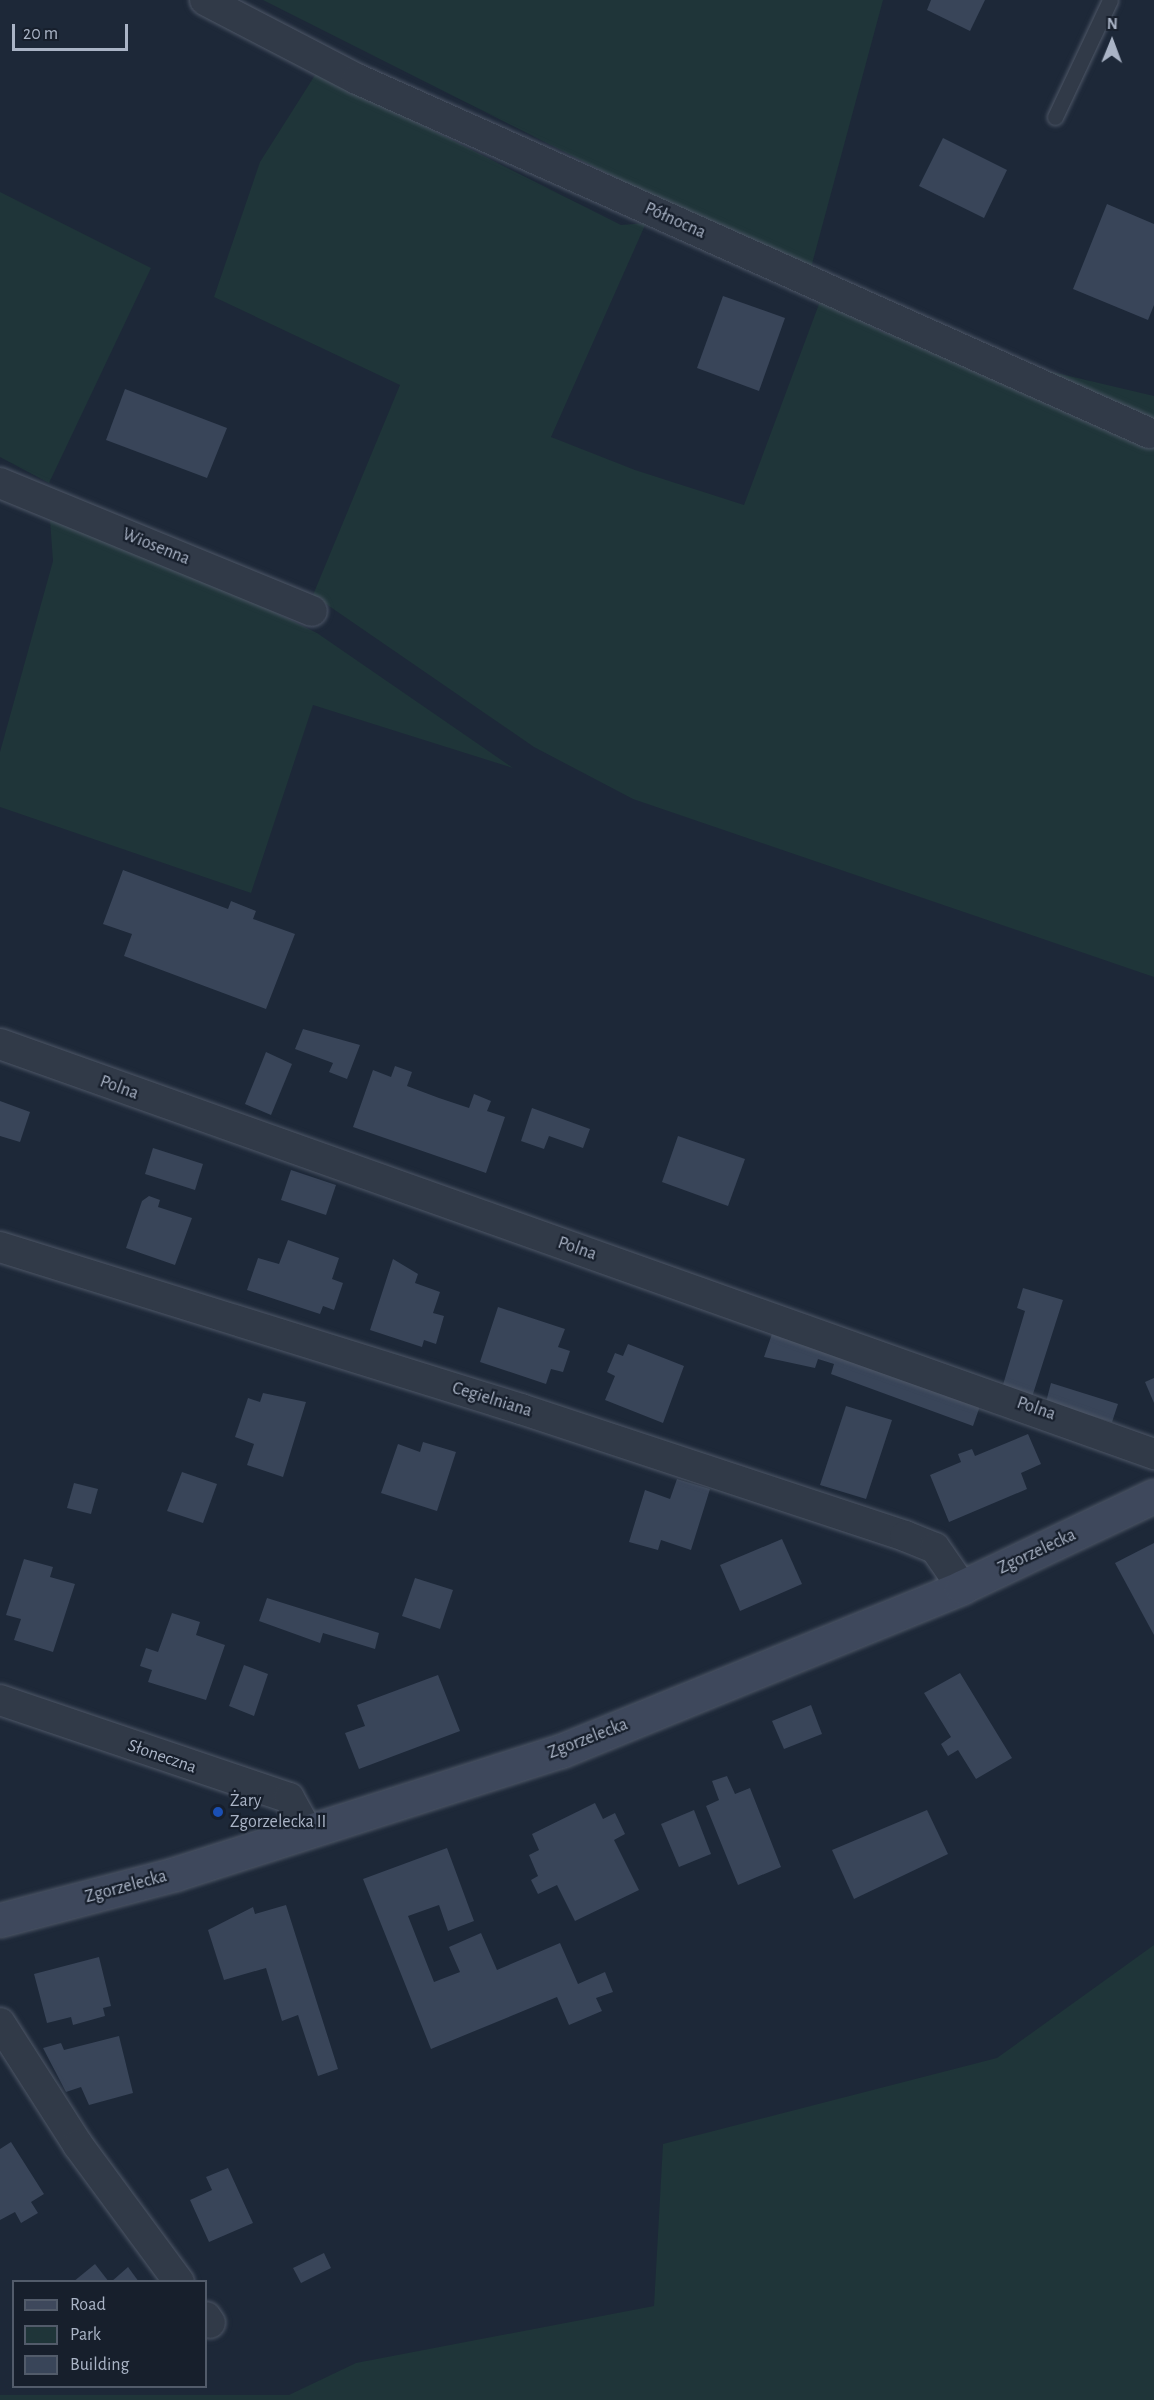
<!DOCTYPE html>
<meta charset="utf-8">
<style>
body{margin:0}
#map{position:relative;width:1154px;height:2400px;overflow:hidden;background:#1d2838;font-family:"Alegreya Sans",sans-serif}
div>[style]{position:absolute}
.green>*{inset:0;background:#1f3539}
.building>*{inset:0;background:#394559}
.roads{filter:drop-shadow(0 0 2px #4e5767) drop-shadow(0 0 2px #4e5767)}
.lane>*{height:15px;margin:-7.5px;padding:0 7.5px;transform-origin:7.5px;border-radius:7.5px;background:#313a48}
.street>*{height:30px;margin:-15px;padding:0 15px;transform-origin:15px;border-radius:15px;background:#313a48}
.secondary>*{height:33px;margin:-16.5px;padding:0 16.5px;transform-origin:16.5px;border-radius:16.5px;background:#3e485c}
.dots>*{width:16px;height:16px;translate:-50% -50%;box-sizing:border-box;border:3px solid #171f2c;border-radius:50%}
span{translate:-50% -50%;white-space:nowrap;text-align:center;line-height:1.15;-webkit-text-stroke:4.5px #171f2c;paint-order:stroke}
.street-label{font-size:18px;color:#aab4c6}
.poi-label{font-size:18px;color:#aab4c6}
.left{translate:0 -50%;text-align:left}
.legend{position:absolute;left:12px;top:2280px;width:195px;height:108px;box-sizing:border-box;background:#171f2c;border:2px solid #525b6a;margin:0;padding:8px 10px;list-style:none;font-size:18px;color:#aab4c6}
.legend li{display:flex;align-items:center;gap:12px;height:30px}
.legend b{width:30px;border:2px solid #525b6a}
.north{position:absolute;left:1082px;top:12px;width:60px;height:60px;-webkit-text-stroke:4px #171f2c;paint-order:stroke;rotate:1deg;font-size:16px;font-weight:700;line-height:24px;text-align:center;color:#aab4c6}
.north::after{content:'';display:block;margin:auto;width:21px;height:27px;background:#aab4c6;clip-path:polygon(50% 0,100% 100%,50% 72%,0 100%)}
.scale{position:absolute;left:12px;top:24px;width:116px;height:27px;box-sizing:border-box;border:3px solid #aab4c6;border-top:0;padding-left:8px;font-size:18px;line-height:21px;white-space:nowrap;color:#aab4c6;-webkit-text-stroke:4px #171f2c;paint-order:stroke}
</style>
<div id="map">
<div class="green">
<i style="clip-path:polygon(263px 0,883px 0,809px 275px)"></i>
<i style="clip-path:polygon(317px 72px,621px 225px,646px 223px,551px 437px,635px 470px,744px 505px,822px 296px,882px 332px,1154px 396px,1154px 977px,633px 799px,534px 747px,313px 595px,400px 385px,214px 297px,260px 162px)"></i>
<i style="clip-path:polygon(0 192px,151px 268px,49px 483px,0 457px)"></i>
<i style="clip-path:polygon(50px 520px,200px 576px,317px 633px,513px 768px,313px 705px,251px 893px,0 807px,0 752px,53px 561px)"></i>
<i style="clip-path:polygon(1154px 1945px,1154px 2400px,0 2400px,0 2395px,289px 2395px,356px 2363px,654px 2306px,663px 2144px,997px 2058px)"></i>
</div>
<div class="building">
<i style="clip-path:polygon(931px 0,985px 0,970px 31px,927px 10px)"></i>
<i style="clip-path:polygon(943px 138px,1007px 170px,984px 218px,919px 186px)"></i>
<i style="clip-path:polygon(1107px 204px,1154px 224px,1154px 305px,1148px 320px,1073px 289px)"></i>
<i style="clip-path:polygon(723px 296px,785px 318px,759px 391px,697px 368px)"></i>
<i style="clip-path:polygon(125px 389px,227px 428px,207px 478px,106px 440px)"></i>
<i style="clip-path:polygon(123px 870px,228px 909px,231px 901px,256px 911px,253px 919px,295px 934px,266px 1009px,124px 956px,132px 934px,103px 924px)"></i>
<i style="clip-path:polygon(303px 1029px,360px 1045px,347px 1079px,329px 1072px,333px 1063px,295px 1049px)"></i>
<i style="clip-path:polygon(266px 1052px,292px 1064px,271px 1115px,245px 1104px)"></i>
<i style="clip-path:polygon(395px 1066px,412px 1072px,407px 1086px,439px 1098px,469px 1108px,474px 1094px,491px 1101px,487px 1111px,505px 1117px,486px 1173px,353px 1127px,373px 1070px,391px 1077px)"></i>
<i style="clip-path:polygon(0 1101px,30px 1112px,20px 1142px,0 1136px)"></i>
<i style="clip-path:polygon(532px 1108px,590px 1129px,583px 1148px,549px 1136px,544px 1149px,521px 1141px)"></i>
<i style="clip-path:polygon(678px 1136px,745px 1159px,728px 1206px,662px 1182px)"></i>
<i style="clip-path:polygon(153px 1148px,203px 1164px,195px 1190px,145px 1174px)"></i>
<i style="clip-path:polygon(291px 1170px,336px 1185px,326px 1215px,281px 1200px)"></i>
<i style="clip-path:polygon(149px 1196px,160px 1200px,158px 1207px,192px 1218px,175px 1265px,126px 1248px,142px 1201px)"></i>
<i style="clip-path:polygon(288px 1240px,339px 1258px,332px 1279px,343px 1283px,334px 1310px,323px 1306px,320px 1314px,247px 1290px,258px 1258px,279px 1264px)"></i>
<i style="clip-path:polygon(393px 1259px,418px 1274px,415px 1283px,440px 1292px,433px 1313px,444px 1316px,436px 1344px,424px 1340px,422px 1347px,370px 1330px)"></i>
<i style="clip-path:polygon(1023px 1288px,1063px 1300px,1032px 1397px,1002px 1388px,1025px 1311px,1017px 1308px)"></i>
<i style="clip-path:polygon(498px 1307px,565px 1329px,558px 1347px,570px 1351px,563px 1372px,551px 1369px,546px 1384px,480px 1362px)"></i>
<i style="clip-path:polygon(773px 1331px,980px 1406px,973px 1426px,831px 1374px,834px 1364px,818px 1359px,815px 1368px,764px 1357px)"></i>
<i style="clip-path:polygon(628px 1344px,684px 1366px,663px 1423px,605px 1400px,615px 1376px,607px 1372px,615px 1353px,623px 1356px)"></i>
<i style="clip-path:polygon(1154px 1378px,1154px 1403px,1145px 1382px)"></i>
<i style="clip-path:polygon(1051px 1383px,1118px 1404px,1112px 1422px,1046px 1402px)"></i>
<i style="clip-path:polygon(263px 1393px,306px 1402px,283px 1477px,247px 1465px,254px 1444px,235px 1437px,248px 1398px,260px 1402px)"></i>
<i style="clip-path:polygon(846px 1406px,892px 1420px,866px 1499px,820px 1485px)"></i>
<i style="clip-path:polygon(1028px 1434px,1041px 1464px,1021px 1473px,1027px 1489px,949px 1522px,930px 1475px,961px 1462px,958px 1454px,972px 1449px,975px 1456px)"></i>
<i style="clip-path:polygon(423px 1442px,456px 1452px,437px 1511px,381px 1493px,398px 1444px,420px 1452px)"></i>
<i style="clip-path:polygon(182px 1472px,217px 1484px,203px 1523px,167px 1511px)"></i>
<i style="clip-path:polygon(677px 1479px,710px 1489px,691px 1550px,661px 1540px,658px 1550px,629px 1542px,645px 1490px,670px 1499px)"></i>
<i style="clip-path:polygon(74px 1483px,98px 1489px,91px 1514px,67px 1508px)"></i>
<i style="clip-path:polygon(782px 1539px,802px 1584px,740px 1611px,720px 1565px)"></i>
<i style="clip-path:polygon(1154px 1543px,1154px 1635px,1115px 1563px)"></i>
<i style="clip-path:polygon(24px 1559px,53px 1567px,50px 1577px,75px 1584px,53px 1652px,14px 1640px,21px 1619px,6px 1615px)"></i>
<i style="clip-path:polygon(415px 1578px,453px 1590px,440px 1629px,402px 1616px)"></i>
<i style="clip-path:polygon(267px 1598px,379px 1633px,375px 1649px,323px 1633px,320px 1643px,259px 1621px)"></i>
<i style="clip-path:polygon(172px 1613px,200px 1622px,196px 1635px,225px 1645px,206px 1700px,148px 1682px,152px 1670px,140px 1666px,146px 1648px,158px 1652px)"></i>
<i style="clip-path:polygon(244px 1665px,268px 1674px,254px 1716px,229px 1706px)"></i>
<i style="clip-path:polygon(960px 1673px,1012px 1758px,976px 1779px,958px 1750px,948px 1756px,941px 1744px,951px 1737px,924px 1693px)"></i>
<i style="clip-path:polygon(438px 1675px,460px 1731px,359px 1769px,345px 1733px,365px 1726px,357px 1705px)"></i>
<i style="clip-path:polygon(811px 1705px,822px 1734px,784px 1749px,772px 1721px)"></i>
<i style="clip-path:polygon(727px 1776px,735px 1794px,750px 1788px,781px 1867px,738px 1885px,706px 1806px,719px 1800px,712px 1781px)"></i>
<i style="clip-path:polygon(595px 1803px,603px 1819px,615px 1813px,625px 1834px,614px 1840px,639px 1890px,575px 1921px,557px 1885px,538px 1894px,531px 1880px,538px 1876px,529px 1855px,539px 1850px,532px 1834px)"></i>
<i style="clip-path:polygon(694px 1810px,711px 1854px,679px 1867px,661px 1824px)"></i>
<i style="clip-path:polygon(927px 1810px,948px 1854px,854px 1899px,832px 1850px)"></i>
<i style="clip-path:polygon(447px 1848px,474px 1921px,448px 1931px,439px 1905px,408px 1916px,434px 1982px,460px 1972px,449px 1947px,481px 1933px,497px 1970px,560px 1943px,578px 1984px,605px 1972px,613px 1992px,596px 1998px,602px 2011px,569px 2025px,557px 1997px,431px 2049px,363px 1879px)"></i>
<i style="clip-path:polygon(286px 1905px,338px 2069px,318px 2076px,298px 2015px,282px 2021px,266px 1968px,224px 1980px,208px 1930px,253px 1907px,255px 1914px)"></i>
<i style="clip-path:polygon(99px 1957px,111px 2006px,103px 2008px,105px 2016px,73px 2025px,71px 2017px,47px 2023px,34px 1974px)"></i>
<i style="clip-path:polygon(119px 2036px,133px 2093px,89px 2105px,81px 2087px,66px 2092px,43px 2048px,61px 2043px,64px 2050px)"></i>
<i style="clip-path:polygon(11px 2142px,44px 2194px,31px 2202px,38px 2213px,21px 2223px,15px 2212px,0 2220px,0 2149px)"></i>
<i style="clip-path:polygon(228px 2168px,253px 2223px,209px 2242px,190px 2200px,212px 2190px,206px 2177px)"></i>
<i style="clip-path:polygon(324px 2253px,331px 2268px,301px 2283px,293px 2268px)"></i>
<i style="clip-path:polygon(95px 2264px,109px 2282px,73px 2282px)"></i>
<i style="clip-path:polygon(128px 2267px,139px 2282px,111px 2282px)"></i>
</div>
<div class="roads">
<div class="lane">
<i style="left:1055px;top:117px;width:129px;rotate:-64.8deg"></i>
</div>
<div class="street">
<i style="left:205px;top:0;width:171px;rotate:27.5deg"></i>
<i style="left:357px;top:79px;width:868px;rotate:24.08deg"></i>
<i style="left:0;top:483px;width:337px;rotate:22.3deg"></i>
<i style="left:0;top:1044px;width:1225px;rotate:19.56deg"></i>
<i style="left:0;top:1247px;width:546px;rotate:17.27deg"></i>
<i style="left:521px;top:1409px;width:404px;rotate:18.3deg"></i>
<i style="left:905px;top:1536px;width:32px;rotate:22deg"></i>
<i style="left:935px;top:1548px;width:47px;rotate:55.3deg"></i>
<i style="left:0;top:1700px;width:305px;rotate:18.7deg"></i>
<i style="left:289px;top:1798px;width:39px;rotate:61deg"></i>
<i style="left:0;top:2023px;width:145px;rotate:57.4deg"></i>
<i style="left:78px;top:2145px;width:170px;rotate:53.6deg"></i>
<i style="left:206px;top:2317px;width:7px;rotate:56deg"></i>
</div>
<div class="secondary">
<i style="left:0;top:1920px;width:181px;rotate:-14.7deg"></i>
<i style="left:175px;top:1874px;width:405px;rotate:-17.7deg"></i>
<i style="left:561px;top:1751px;width:433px;rotate:-22.2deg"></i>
<i style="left:962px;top:1587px;width:212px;rotate:-25.4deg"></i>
</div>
</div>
<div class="dots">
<i style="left:218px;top:1812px;background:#1a4fb4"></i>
</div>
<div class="street-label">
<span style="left:675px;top:221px;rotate:24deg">Północna</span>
<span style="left:156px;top:547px;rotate:22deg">Wiosenna</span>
<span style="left:119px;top:1088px;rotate:20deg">Polna</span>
<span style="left:577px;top:1249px;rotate:19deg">Polna</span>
<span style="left:492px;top:1400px;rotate:17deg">Cegielniana</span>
<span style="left:1036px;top:1409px;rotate:19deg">Polna</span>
<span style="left:1037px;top:1552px;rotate:-25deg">Zgorzelecka</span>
<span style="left:588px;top:1739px;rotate:-21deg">Zgorzelecka</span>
<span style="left:162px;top:1757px;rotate:19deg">Słoneczna</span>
<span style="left:126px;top:1887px;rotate:-15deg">Zgorzelecka</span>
</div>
<div class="poi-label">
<span class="left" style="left:230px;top:1812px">Żary<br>Zgorzelecka II</span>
</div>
<ul class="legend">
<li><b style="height:8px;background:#3e485c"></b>Road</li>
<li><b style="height:16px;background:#1f3539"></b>Park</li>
<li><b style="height:16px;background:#394559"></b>Building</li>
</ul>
<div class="north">N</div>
<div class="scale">20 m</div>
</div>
